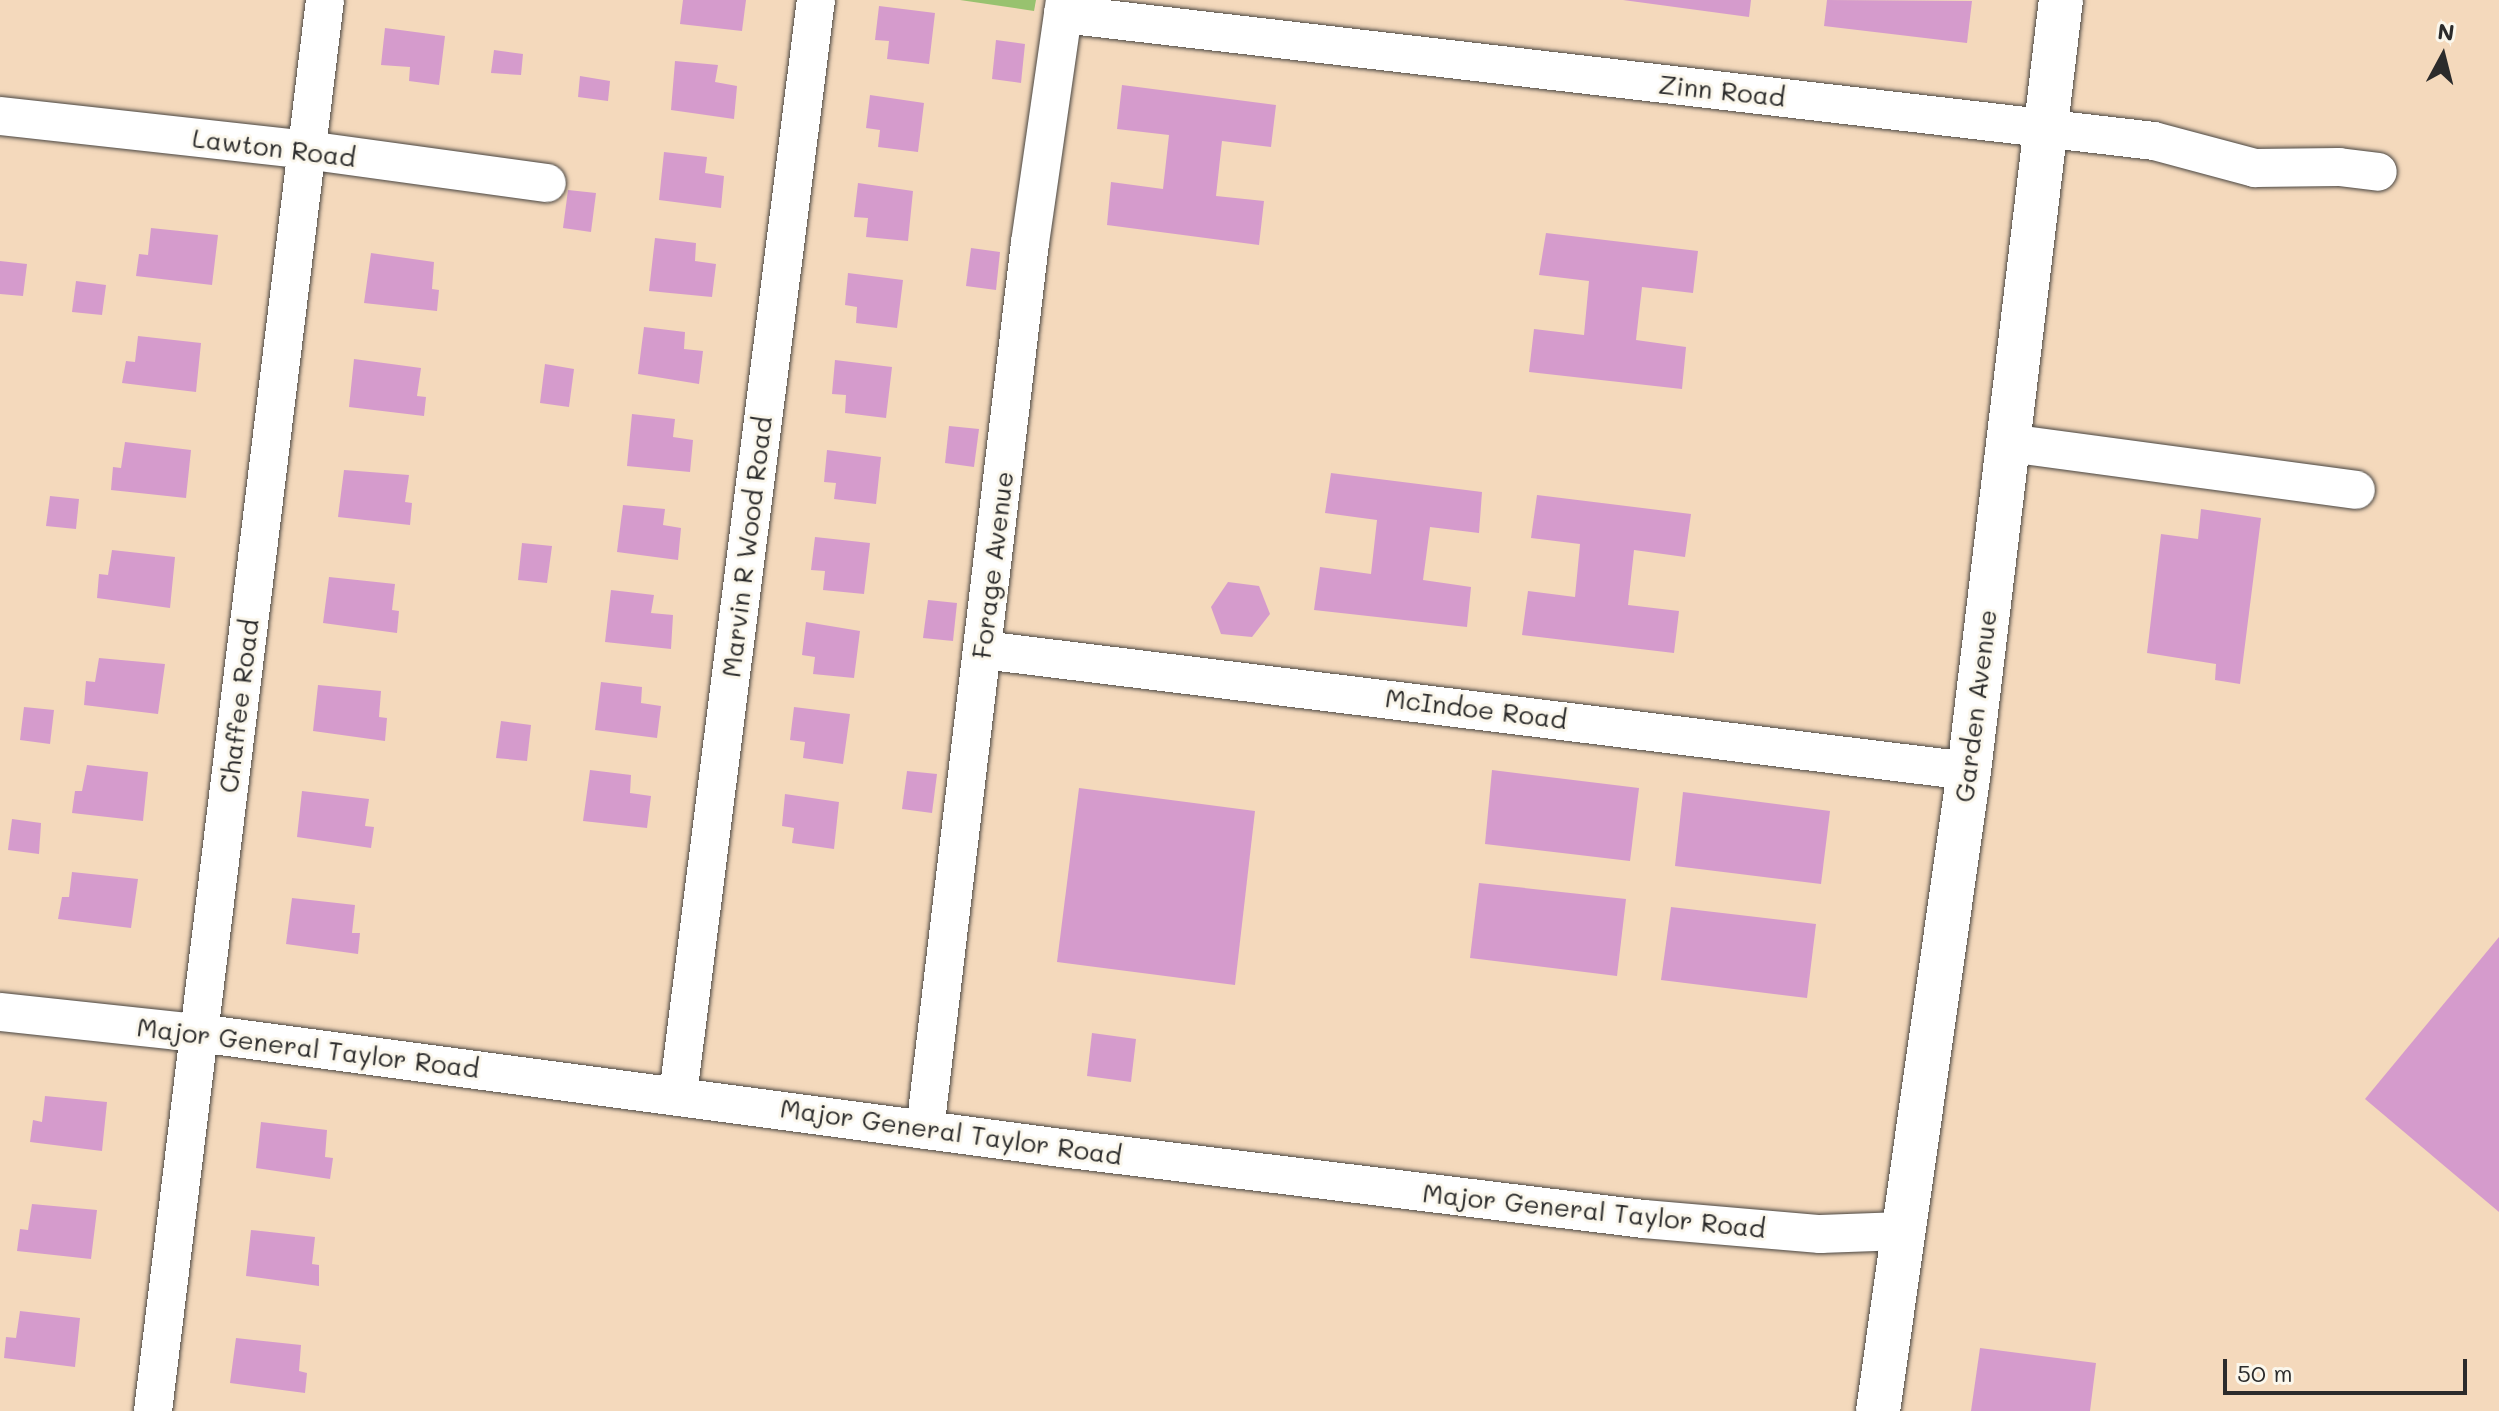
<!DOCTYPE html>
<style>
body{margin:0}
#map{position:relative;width:2499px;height:1411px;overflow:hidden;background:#f4d9bc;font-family:Mali,sans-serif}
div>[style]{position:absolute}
.green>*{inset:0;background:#98c26f}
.building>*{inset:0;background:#d59bcc}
.roads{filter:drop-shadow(0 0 2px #494541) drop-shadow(0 0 2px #494541)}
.minor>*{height:38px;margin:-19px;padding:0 19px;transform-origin:19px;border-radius:19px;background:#fff}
.tertiary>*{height:44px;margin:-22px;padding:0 22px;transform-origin:22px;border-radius:22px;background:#fff}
span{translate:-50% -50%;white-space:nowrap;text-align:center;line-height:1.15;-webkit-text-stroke:6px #fbf7ec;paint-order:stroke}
.street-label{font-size:26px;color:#2b2b2b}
.north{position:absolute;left:2403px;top:16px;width:80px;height:80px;-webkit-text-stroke:6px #fbf7ec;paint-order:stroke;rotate:7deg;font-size:22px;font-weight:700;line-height:32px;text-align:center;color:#2b2b2b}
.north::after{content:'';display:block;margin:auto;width:28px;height:36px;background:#2b2b2b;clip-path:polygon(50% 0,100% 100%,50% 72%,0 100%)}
.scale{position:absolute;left:2223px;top:1359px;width:244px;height:36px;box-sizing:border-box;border:4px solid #2b2b2b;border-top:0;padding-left:10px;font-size:24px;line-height:28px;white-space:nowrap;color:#2b2b2b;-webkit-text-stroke:6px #fbf7ec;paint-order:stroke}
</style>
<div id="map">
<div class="green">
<i style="clip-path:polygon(960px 0,1036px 0,1034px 11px)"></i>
</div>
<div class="building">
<i style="clip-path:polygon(683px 0,746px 0,742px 31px,680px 24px)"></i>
<i style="clip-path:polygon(1623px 0,1751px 0,1749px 17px)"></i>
<i style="clip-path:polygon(1827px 0,1972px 1px,1967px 43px,1824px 26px)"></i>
<i style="clip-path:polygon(879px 6px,935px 13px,929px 64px,887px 59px,889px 41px,875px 40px)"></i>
<i style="clip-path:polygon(385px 28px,445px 36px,439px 85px,409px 81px,410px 67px,381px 65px)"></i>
<i style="clip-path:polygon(996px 40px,1025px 44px,1021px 83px,992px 79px)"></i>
<i style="clip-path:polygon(494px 50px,523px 54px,521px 75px,491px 73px)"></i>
<i style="clip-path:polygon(675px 61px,718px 65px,715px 82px,737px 86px,734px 119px,671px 110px)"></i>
<i style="clip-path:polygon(580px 76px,610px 81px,608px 101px,578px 97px)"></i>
<i style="clip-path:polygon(1122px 85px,1276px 105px,1271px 147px,1222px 141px,1216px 196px,1264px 201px,1259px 245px,1107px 225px,1111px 182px,1163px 189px,1169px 135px,1117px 129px)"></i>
<i style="clip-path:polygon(870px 95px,924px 103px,918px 152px,878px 147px,880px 130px,866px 128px)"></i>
<i style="clip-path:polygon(664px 152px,707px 157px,705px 173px,724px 176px,721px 208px,659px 200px)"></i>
<i style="clip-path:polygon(858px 183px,913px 191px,908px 241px,866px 237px,868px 218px,854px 217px)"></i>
<i style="clip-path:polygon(568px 190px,596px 193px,591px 232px,563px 228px)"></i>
<i style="clip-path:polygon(151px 228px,218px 235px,212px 285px,136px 276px,139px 254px,148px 255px)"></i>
<i style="clip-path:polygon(1546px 233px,1698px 251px,1693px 293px,1642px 287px,1636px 340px,1686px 347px,1682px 389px,1529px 372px,1534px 329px,1584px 335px,1589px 281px,1539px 275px)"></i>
<i style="clip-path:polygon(655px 238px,696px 243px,695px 261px,716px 264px,712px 297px,649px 291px)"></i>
<i style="clip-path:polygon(971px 248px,1000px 252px,996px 290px,966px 286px)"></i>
<i style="clip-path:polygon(371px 253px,434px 262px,432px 289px,439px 290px,437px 311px,364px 303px)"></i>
<i style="clip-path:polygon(0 261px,27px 264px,23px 296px,0 294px)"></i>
<i style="clip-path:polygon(848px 273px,903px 280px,897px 328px,856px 323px,857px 307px,845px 305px)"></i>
<i style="clip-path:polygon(76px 281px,106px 285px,102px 315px,72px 312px)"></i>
<i style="clip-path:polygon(644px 327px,685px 332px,684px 349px,703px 351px,699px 384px,638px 374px)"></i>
<i style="clip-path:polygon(138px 336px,201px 343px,196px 392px,122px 383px,126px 361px,135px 362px)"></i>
<i style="clip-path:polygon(354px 359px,421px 368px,417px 396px,426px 397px,424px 416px,349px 407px)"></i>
<i style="clip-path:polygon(835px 360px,892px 367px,886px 418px,845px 413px,846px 395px,832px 394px)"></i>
<i style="clip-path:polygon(545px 364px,574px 369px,569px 407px,540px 403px)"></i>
<i style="clip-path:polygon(632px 414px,675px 419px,673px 437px,693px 440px,690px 472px,627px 466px)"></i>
<i style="clip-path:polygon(949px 426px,979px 429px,974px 467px,945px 463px)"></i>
<i style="clip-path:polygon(125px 442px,191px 450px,186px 498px,111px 490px,113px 467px,121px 468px)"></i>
<i style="clip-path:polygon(827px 450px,881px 457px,876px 504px,834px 499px,836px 483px,824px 482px)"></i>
<i style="clip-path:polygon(344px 470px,409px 475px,405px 502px,412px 503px,410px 525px,338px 517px)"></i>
<i style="clip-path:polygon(1331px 473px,1482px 492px,1479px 533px,1430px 527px,1423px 580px,1471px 587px,1467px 627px,1314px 610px,1320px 567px,1371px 574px,1377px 520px,1325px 513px)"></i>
<i style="clip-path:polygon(1537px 495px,1691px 514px,1685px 557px,1634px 550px,1628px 605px,1679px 611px,1674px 653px,1522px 635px,1528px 591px,1575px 597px,1580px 544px,1531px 538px)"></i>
<i style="clip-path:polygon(50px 496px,79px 499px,76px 529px,46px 526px)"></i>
<i style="clip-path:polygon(623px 505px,665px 509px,663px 525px,681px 528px,678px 560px,617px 552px)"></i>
<i style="clip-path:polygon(2201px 509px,2261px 518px,2240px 684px,2215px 680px,2216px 664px,2147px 653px,2161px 534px,2198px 539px)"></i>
<i style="clip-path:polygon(815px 537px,870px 543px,864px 594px,823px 590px,825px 571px,811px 570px)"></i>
<i style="clip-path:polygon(522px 543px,552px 546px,547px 583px,518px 580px)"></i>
<i style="clip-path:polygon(112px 550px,175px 557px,170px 608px,97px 598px,99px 574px,108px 575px)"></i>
<i style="clip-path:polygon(329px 577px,395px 584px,392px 610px,399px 611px,397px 633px,323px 623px)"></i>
<i style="clip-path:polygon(1228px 582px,1259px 586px,1270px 614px,1252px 637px,1221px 634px,1211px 607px)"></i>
<i style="clip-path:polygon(611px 590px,654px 595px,651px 613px,673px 615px,671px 649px,605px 642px)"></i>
<i style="clip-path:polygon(928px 600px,957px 603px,953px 641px,923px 638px)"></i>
<i style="clip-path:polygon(806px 622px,860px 631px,854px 678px,813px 674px,815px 657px,802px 655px)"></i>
<i style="clip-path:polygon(99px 658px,165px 664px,158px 714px,84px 705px,86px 681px,95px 682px)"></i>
<i style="clip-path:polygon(601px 682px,642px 687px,641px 703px,661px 706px,657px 738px,595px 730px)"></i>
<i style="clip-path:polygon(318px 685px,381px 691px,379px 717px,387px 718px,385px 741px,313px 731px)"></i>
<i style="clip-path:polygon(24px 707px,54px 710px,50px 744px,20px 740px)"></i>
<i style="clip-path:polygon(794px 707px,850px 714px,843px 764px,803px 758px,805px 742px,790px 740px)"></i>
<i style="clip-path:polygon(501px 721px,531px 725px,527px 761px,496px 758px)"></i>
<i style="clip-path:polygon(87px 765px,148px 772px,143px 821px,72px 813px,75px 791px,82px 791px)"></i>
<i style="clip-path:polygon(590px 770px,631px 775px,630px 793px,651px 796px,647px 828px,583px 821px)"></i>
<i style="clip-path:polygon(1492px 770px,1639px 788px,1630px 861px,1485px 844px)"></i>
<i style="clip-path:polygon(907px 771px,937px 774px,932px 813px,902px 809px)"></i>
<i style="clip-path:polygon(1079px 788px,1255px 811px,1235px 985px,1057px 962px)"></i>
<i style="clip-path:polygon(302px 791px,369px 799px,365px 826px,374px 827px,371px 848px,297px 837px)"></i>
<i style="clip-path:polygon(1683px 792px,1830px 811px,1821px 884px,1675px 866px)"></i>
<i style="clip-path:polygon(785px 794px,839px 802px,834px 849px,792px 843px,794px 828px,782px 826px)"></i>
<i style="clip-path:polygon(12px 819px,41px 823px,39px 854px,8px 850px)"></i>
<i style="clip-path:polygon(72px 872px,138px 879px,131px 928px,58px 919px,62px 897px,69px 897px)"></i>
<i style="clip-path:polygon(1479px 883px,1626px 899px,1617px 976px,1470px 958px)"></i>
<i style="clip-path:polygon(292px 898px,355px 905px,352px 933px,360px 933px,358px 954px,286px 944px)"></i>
<i style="clip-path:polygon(1671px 907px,1816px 924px,1807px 998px,1661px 980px)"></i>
<i style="clip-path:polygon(2499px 937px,2499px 1212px,2365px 1099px)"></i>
<i style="clip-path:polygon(1092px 1033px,1136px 1039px,1131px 1082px,1087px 1076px)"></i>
<i style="clip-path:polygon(45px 1096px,107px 1102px,102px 1151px,30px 1142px,33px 1120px,42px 1122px)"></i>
<i style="clip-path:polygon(261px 1122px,327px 1130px,325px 1157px,333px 1158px,330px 1179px,256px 1168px)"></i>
<i style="clip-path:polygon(32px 1204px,97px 1210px,91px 1259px,17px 1251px,20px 1229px,28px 1230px)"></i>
<i style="clip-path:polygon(251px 1230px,315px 1237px,312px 1264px,319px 1265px,319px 1286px,246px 1276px)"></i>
<i style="clip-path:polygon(20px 1311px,80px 1318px,75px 1367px,4px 1358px,6px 1337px,16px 1338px)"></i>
<i style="clip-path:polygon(236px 1338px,301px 1345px,299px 1371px,307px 1373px,305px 1393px,230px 1383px)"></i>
<i style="clip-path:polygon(1980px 1348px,2096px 1363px,2090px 1411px,1971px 1411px)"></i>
</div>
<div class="roads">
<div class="minor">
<i style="left:1063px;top:14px;width:1098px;rotate:6.64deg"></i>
<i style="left:2154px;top:141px;width:105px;rotate:15deg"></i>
<i style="left:2255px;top:168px;width:84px;rotate:-0.7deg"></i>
<i style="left:2339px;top:167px;width:39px;rotate:7deg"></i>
<i style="left:0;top:116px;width:308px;rotate:6.3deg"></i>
<i style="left:306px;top:150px;width:243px;rotate:7.8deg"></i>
<i style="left:2009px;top:443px;width:350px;rotate:7.7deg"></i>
<i style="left:983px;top:650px;width:993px;rotate:7deg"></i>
<i style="left:0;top:1012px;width:199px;rotate:6.1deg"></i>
<i style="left:198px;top:1033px;width:863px;rotate:7.59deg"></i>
<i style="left:1053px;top:1147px;width:595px;rotate:6.95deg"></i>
<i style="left:1644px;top:1219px;width:177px;rotate:4.9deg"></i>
<i style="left:1820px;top:1234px;width:83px;rotate:-2.1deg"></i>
<i style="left:678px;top:1095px;width:1104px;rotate:-82.82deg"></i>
<i style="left:925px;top:1130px;width:893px;rotate:-83.25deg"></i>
<i style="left:1030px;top:243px;width:246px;rotate:-81.8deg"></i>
<i style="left:153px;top:1411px;width:1421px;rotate:-83.05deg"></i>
</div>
<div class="tertiary">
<i style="left:1878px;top:1411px;width:646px;rotate:-81.91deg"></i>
<i style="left:1969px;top:771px;width:776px;rotate:-83.2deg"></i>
</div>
</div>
<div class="street-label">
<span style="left:1722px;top:91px;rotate:6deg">Zinn Road</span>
<span style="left:274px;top:148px;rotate:7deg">Lawton Road</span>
<span style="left:747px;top:547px;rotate:-83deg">Marvin R Wood Road</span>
<span style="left:993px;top:565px;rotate:-83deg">Forage Avenue</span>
<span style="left:239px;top:706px;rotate:-83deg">Chaffee Road</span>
<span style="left:1976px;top:706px;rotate:-83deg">Garden Avenue</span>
<span style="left:1476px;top:709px;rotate:7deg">McIndoe Road</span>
<span style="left:308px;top:1048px;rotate:7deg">Major General Taylor Road</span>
<span style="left:951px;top:1132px;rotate:8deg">Major General Taylor Road</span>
<span style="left:1594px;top:1211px;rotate:6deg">Major General Taylor Road</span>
</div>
<div class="north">N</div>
<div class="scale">50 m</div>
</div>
